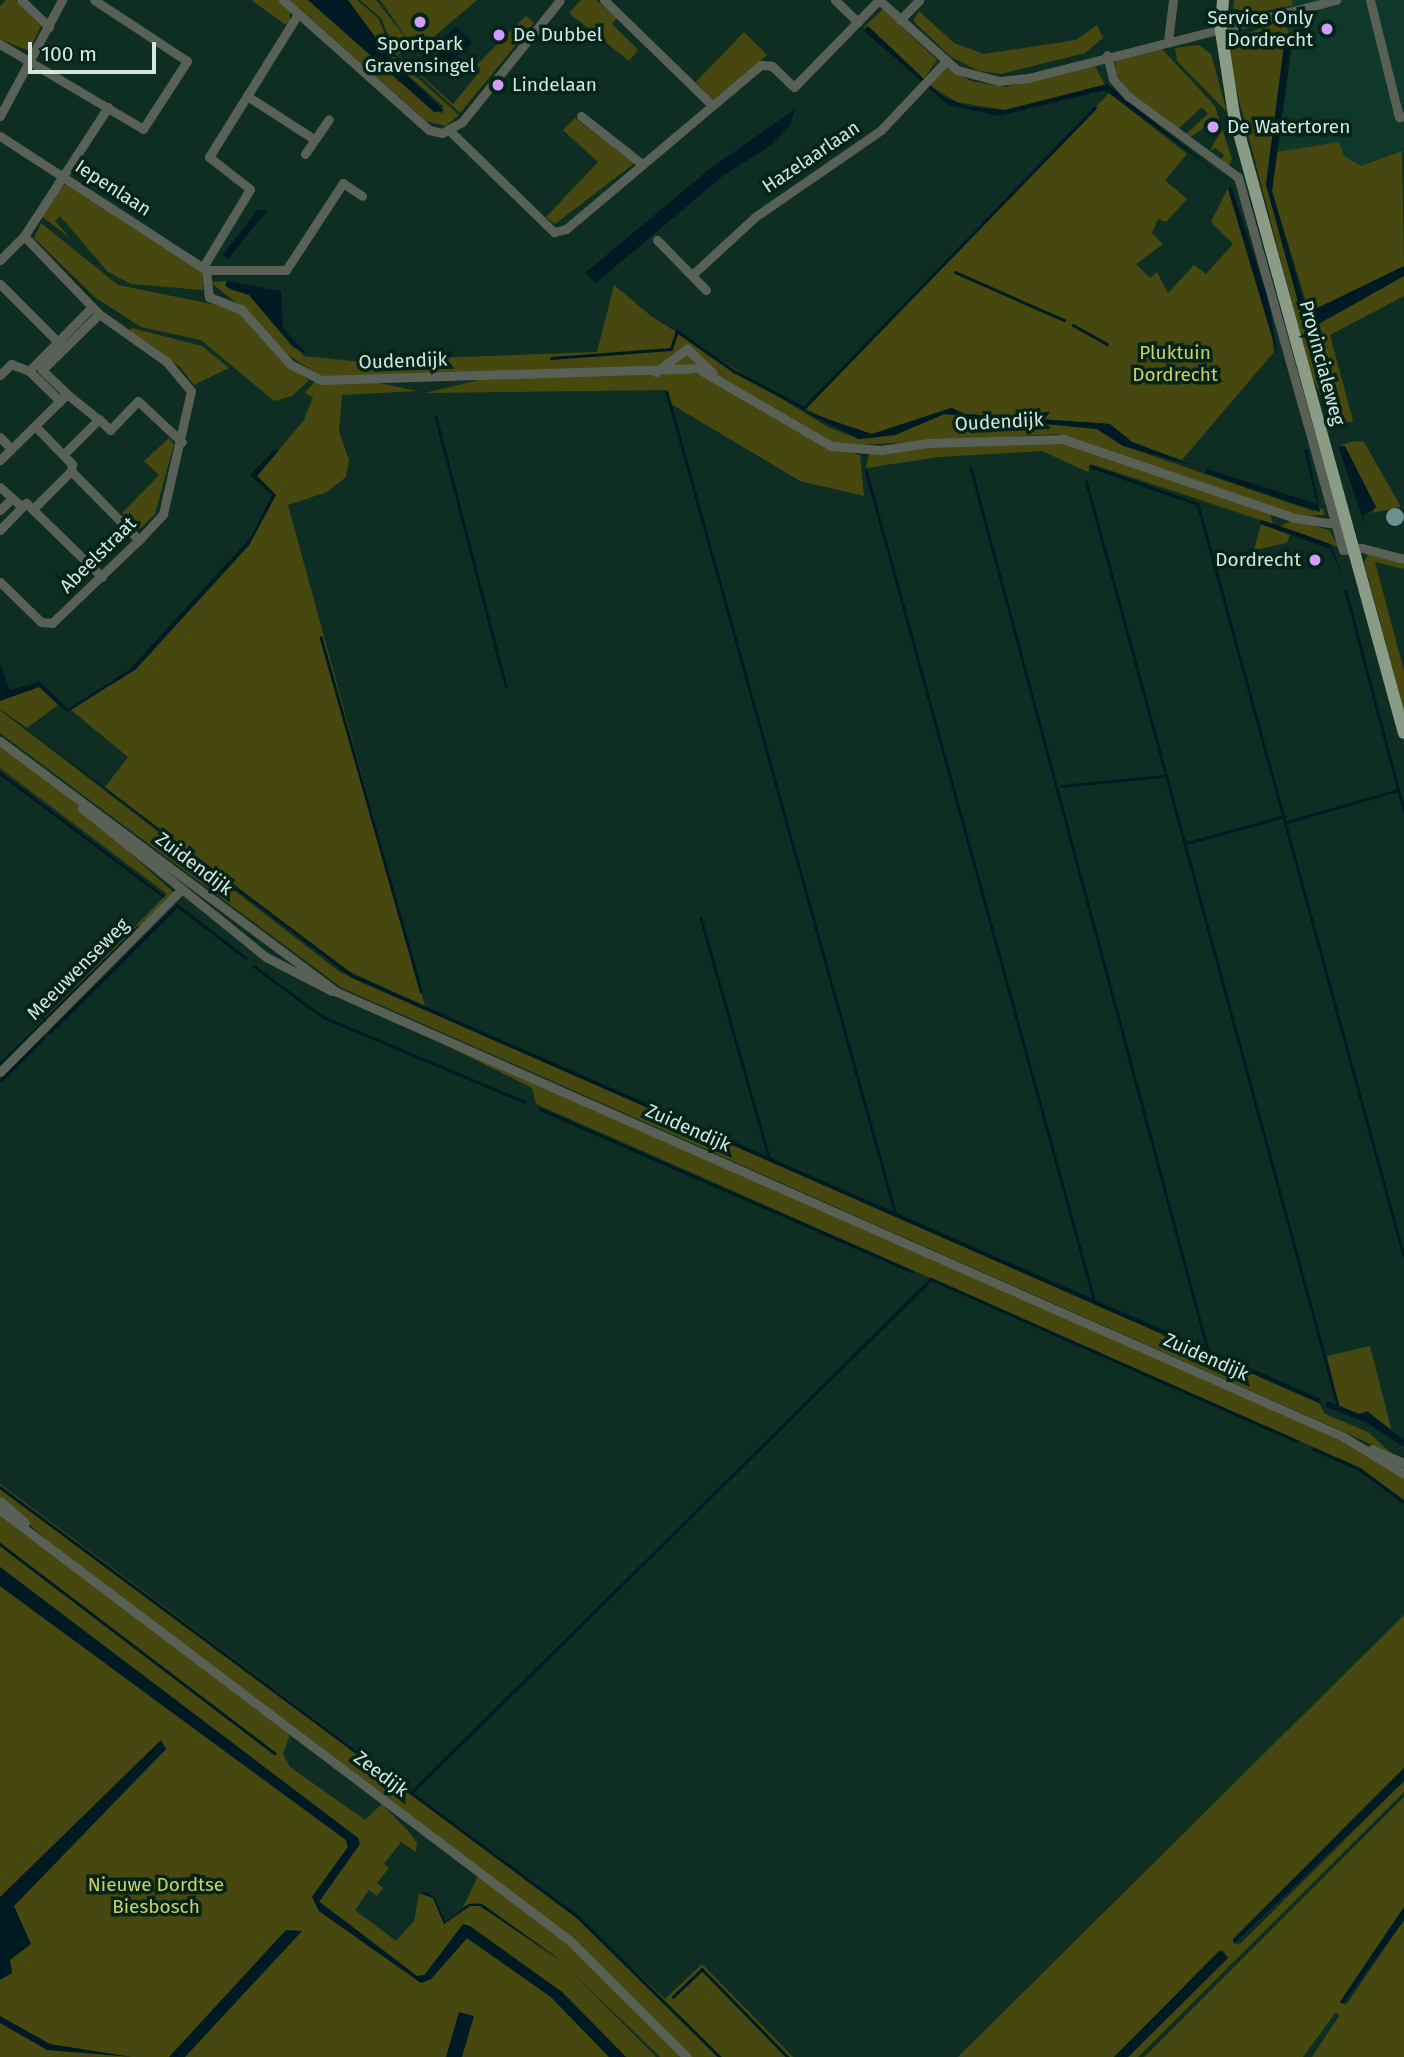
<!DOCTYPE html>
<style>
body{margin:0}
#map{position:relative;width:1404px;height:2057px;overflow:hidden;background:#0f2e23;font-family:"Fira Sans",sans-serif}
div>[style]{position:absolute}
.built>*{inset:0;background:#0f382b}
.green>*{inset:0;background:#46480f}
.water>*{inset:0;background:#001a24}
.stream>*{height:2.5px;margin:-1.25px;padding:0 1.25px;transform-origin:1.25px;border-radius:1.25px;background:#001a24}
.building>*{inset:0;background:#6a9090}
.round{border-radius:50%}
.minor>*{height:9px;margin:-4.5px;padding:0 4.5px;transform-origin:4.5px;border-radius:4.5px;background:#596157}
.major>*{height:12px;margin:-6px;padding:0 6px;transform-origin:6px;border-radius:6px;background:#8a9b86}
.dots>*{width:19px;height:19px;translate:-50% -50%;box-sizing:border-box;border:4px solid #04241a;border-radius:50%}
span{translate:-50% -50%;white-space:nowrap;text-align:center;line-height:1.15;-webkit-text-stroke:7px #04241a;paint-order:stroke}
.poi-label{font-size:19px;color:#d5e6de}
.right{translate:-100% -50%;text-align:right}
.left{translate:0 -50%;text-align:left}
.street-label{font-size:19px;color:#d5e6de}
.park-label{font-size:19px;color:#cdd162}
.scale{position:absolute;left:28px;top:42px;width:128px;height:32px;box-sizing:border-box;border:4px solid #d5e6de;border-top:0;padding-left:9px;font-size:21px;line-height:24px;white-space:nowrap;color:#d5e6de;-webkit-text-stroke:5px #04241a;paint-order:stroke}
</style>
<div id="map">
<div class="built">
<i style="clip-path:polygon(1287px 0,1404px 0,1404px 156px,1401px 151px,1361px 166px,1344px 156px,1277px 152px,1292px 43px,1285px 19px)"></i>
</div>
<div class="green">
<i style="clip-path:polygon(6px 0,15px 0,41px 26px,29px 51px,0 39px,0 6px)"></i>
<i style="clip-path:polygon(251px 0,279px 0,290px 10px,290px 20px,286px 25px)"></i>
<i style="clip-path:polygon(290px 0,308px 0,442px 114px,443px 106px,395px 64px,347px 0,357px 0,379px 19px,393px 56px,459px 115px,446px 126px,426px 121px)"></i>
<i style="clip-path:polygon(360px 0,376px 0,413px 47px,380px 0,477px 0,416px 52px,410px 44px,398px 55px,453px 104px,481px 70px,477px 65px,514px 27px,526px 16px,534px 23px,460px 113px,396px 54px,381px 18px)"></i>
<i style="clip-path:polygon(581px 0,596px 0,617px 18px,612px 24px,638px 50px,629px 61px,569px 13px)"></i>
<i style="clip-path:polygon(1234px 0,1292px 0,1293px 5px,1246px 15px,1233px 8px)"></i>
<i style="clip-path:polygon(883px 9px,937px 60px,923px 80px,868px 27px,863px 28px)"></i>
<i style="clip-path:polygon(919px 11px,954px 43px,984px 54px,1076px 40px,1097px 25px,1103px 38px,1085px 53px,1001px 74px,979px 71px,951px 57px,913px 21px)"></i>
<i style="clip-path:polygon(1285px 19px,1290px 38px,1285px 38px,1266px 185px,1311px 328px,1404px 276px,1404px 296px,1330px 335px,1353px 421px,1344px 423px,1337px 420px,1313px 334px,1330px 416px,1310px 372px,1232px 73px,1230px 49px,1238px 37px)"></i>
<i style="clip-path:polygon(744px 32px,767px 55px,713px 100px,696px 82px)"></i>
<i style="clip-path:polygon(1199px 45px,1211px 54px,1227px 112px,1177px 61px,1175px 48px)"></i>
<i style="clip-path:polygon(1162px 49px,1215px 106px,1232px 159px,1228px 168px,1219px 162px,1224px 155px,1215px 148px,1209px 152px,1222px 129px,1215px 120px,1189px 138px,1185px 135px,1208px 114px,1202px 107px,1178px 129px,1126px 89px,1116px 73px,1115px 58px)"></i>
<i style="clip-path:polygon(1094px 64px,1105px 85px,1005px 110px,956px 102px,929px 85px,947px 68px,971px 81px,1005px 87px)"></i>
<i style="clip-path:polygon(1109px 93px,1187px 154px,1165px 180px,1187px 199px,1166px 222px,1158px 219px,1152px 233px,1163px 244px,1136px 264px,1150px 278px,1157px 272px,1168px 293px,1194px 265px,1206px 274px,1233px 244px,1211px 222px,1228px 188px,1272px 334px,1274px 352px,1182px 460px,1132px 442px,1110px 424px,965px 414px,951px 408px,872px 434px,857px 433px,804px 408px)"></i>
<i style="clip-path:polygon(575px 118px,635px 163px,555px 224px,546px 217px,598px 162px,563px 130px)"></i>
<i style="clip-path:polygon(1339px 142px,1344px 156px,1361px 166px,1402px 151px,1404px 266px,1310px 315px,1272px 191px,1277px 152px)"></i>
<i style="clip-path:polygon(66px 183px,202px 271px,203px 290px,131px 284px,108px 272px,60px 216px,55px 221px,70px 238px,40px 215px)"></i>
<i style="clip-path:polygon(41px 223px,118px 285px,236px 309px,290px 368px,309px 380px,292px 396px,274px 401px,201px 340px,141px 327px,96px 298px,34px 238px)"></i>
<i style="clip-path:polygon(227px 281px,228px 289px,249px 295px,304px 356px,352px 361px,597px 352px,614px 285px,651px 316px,758px 384px,828px 427px,859px 439px,895px 435px,944px 414px,1097px 429px,1124px 446px,1313px 511px,1323px 508px,1325px 515px,1298px 516px,1058px 434px,839px 446px,803px 430px,698px 366px,323px 377px,280px 350px,244px 309px,210px 282px)"></i>
<i style="clip-path:polygon(132px 328px,202px 346px,229px 368px,194px 385px,180px 367px,129px 331px)"></i>
<i style="clip-path:polygon(683px 371px,712px 378px,824px 446px,860px 455px,864px 496px,800px 481px,671px 404px,667px 390px,424px 393px,484px 379px)"></i>
<i style="clip-path:polygon(314px 382px,374px 382px,417px 391px,342px 395px,339px 431px,349px 460px,346px 477px,327px 492px,288px 505px,425px 1006px,337px 966px,105px 787px,128px 757px,71px 710px,136px 669px,249px 545px,276px 495px,257px 476px,304px 420px,313px 397px,305px 393px)"></i>
<i style="clip-path:polygon(169px 438px,174px 444px,155px 514px,140px 529px,122px 513px,159px 475px,144px 461px)"></i>
<i style="clip-path:polygon(1063px 441px,1270px 513px,1273px 524px,1091px 464px,1088px 472px,1042px 451px,939px 457px,866px 468px,869px 454px,932px 445px)"></i>
<i style="clip-path:polygon(1355px 441px,1364px 442px,1401px 507px,1372px 513px,1376px 507px,1345px 447px,1338px 446px)"></i>
<i style="clip-path:polygon(1293px 520px,1329px 530px,1339px 547px,1280px 526px)"></i>
<i style="clip-path:polygon(1261px 524px,1290px 534px,1287px 543px,1254px 550px)"></i>
<i style="clip-path:polygon(1368px 554px,1404px 562px,1404px 569px,1375px 562px,1404px 671px,1404px 711px,1364px 562px)"></i>
<i style="clip-path:polygon(39px 686px,58px 705px,27px 728px,0 709px,0 701px)"></i>
<i style="clip-path:polygon(0 710px,340px 972px,1319px 1403px,1325px 1414px,1368px 1432px,1391px 1453px,342px 988px,0 733px)"></i>
<i style="clip-path:polygon(0 744px,63px 792px,174px 893px,0 1070px,0 1063px,167px 894px,0 768px)"></i>
<i style="clip-path:polygon(435px 1040px,1347px 1442px,1404px 1479px,1404px 1500px,1359px 1467px,536px 1104px,532px 1088px)"></i>
<i style="clip-path:polygon(1370px 1346px,1392px 1432px,1367px 1411px,1359px 1414px,1338px 1405px,1327px 1356px)"></i>
<i style="clip-path:polygon(0 1484px,565px 1906px,665px 1999px,702px 1964px,793px 2057px,690px 2057px,595px 1961px,49px 1542px,0 1498px)"></i>
<i style="clip-path:polygon(0 1513px,291px 1732px,283px 1754px,290px 1767px,365px 1820px,382px 1804px,408px 1831px,417px 1843px,416px 1852px,401px 1842px,384px 1864px,389px 1868px,377px 1883px,383px 1888px,377px 1896px,369px 1890px,355px 1910px,396px 1941px,414px 1921px,419px 1893px,433px 1898px,444px 1924px,470px 1906px,480px 1906px,564px 1964px,486px 1907px,479px 1903px,469px 1904px,463px 1907px,479px 1874px,578px 1950px,685px 2057px,660px 2057px,573px 1973px,656px 2057px,626px 2057px,562px 1992px,463px 1925px,424px 1975px,417px 1976px,319px 1901px,358px 1838px,0 1567px)"></i>
<i style="clip-path:polygon(0 1586px,346px 1840px,348px 1847px,312px 1897px,319px 1911px,421px 1983px,431px 1979px,467px 1938px,551px 1997px,609px 2057px,0 2057px)"></i>
<i style="clip-path:polygon(1404px 1615px,1404px 1768px,1232px 1941px,1239px 1945px,1404px 1781px,1404px 1792px,1138px 2057px,1128px 2057px,1228px 1958px,1223px 1950px,1114px 2057px,958px 2057px)"></i>
<i style="clip-path:polygon(1404px 1797px,1404px 1907px,1340px 2002px,1346px 2005px,1404px 1920px,1404px 2057px,1312px 2057px,1339px 2016px,1336px 2012px,1303px 2057px,1144px 2057px)"></i>
</div>
<div class="water">
<i style="clip-path:polygon(308px 0,348px 0,395px 64px,444px 111px,434px 112px)"></i>
<i style="clip-path:polygon(868px 26px,942px 96px,969px 107px,1005px 110px,1107px 84px,1224px 178px,1105px 90px,999px 116px,949px 105px,864px 31px)"></i>
<i style="clip-path:polygon(456px 27px,472px 43px,448px 65px,433px 48px)"></i>
<i style="clip-path:polygon(1285px 38px,1292px 43px,1272px 191px,1307px 313px,1404px 266px,1404px 276px,1306px 331px,1266px 185px)"></i>
<i style="clip-path:polygon(795px 109px,790px 126px,770px 146px,724px 175px,596px 283px,585px 273px,707px 171px)"></i>
<i style="clip-path:polygon(1231px 186px,1269px 302px,1277px 354px,1228px 189px)"></i>
<i style="clip-path:polygon(257px 210px,268px 210px,228px 259px,223px 255px)"></i>
<i style="clip-path:polygon(227px 281px,281px 291px,283px 328px,307px 354px,293px 347px,249px 295px,225px 286px)"></i>
<i style="clip-path:polygon(1313px 334px,1335px 414px,1337px 420px,1330px 416px,1322px 390px,1308px 335px)"></i>
<i style="clip-path:polygon(952px 408px,965px 414px,1110px 424px,1132px 442px,1197px 467px,1123px 446px,1097px 429px,944px 414px,895px 435px,859px 439px,801px 410px,872px 434px)"></i>
<i style="clip-path:polygon(1338px 446px,1345px 446px,1376px 507px,1363px 516px,1366px 528px)"></i>
<i style="clip-path:polygon(1308px 449px,1320px 512px,1205px 473px,1207px 469px,1317px 504px,1304px 450px)"></i>
<i style="clip-path:polygon(274px 450px,279px 450px,257px 476px,276px 495px,249px 545px,136px 669px,67px 712px,39px 687px,0 701px,0 664px,10px 690px,40px 682px,68px 709px,129px 670px,251px 537px,272px 495px,250px 475px)"></i>
<i style="clip-path:polygon(1262px 520px,1330px 544px,1345px 581px,1330px 549px,1260px 524px)"></i>
<i style="clip-path:polygon(0 709px,354px 975px,1321px 1399px,1319px 1403px,352px 978px)"></i>
<i style="clip-path:polygon(1327px 1401px,1359px 1414px,1368px 1412px,1404px 1440px,1404px 1447px,1365px 1422px,1326px 1407px)"></i>
<i style="clip-path:polygon(0 1567px,358px 1838px,360px 1844px,319px 1902px,417px 1976px,425px 1975px,463px 1924px,470px 1926px,562px 1992px,626px 2057px,609px 2057px,551px 1997px,467px 1938px,431px 1979px,421px 1983px,319px 1911px,312px 1897px,348px 1847px,346px 1840px,0 1586px)"></i>
<i style="clip-path:polygon(161px 1740px,166px 1749px,14px 1906px,31px 1944px,10px 1960px,12px 1973px,0 1980px,0 1897px)"></i>
<i style="clip-path:polygon(1404px 1768px,1404px 1781px,1234px 1944px,1233px 1939px)"></i>
<i style="clip-path:polygon(427px 1892px,434px 1897px,446px 1922px,469px 1904px,482px 1904px,565px 1963px,480px 1906px,470px 1906px,444px 1924px,433px 1898px,419px 1893px)"></i>
<i style="clip-path:polygon(1404px 1907px,1404px 1920px,1343px 2004px,1340px 2002px)"></i>
<i style="clip-path:polygon(286px 1930px,302px 1931px,185px 2057px,169px 2057px)"></i>
<i style="clip-path:polygon(1220px 1950px,1228px 1958px,1128px 2057px,1114px 2057px)"></i>
<i style="clip-path:polygon(459px 2012px,474px 2016px,462px 2057px,446px 2057px)"></i>
<i style="clip-path:polygon(0 2016px,50px 2044px,132px 2057px,47px 2050px,0 2023px)"></i>
</div>
<div class="stream">
<i style="left:955px;top:272px;width:119px;rotate:23.8deg"></i>
<i style="left:1073px;top:325px;width:39px;rotate:29deg"></i>
<i style="left:551px;top:358px;width:120px;rotate:-4.3deg"></i>
<i style="left:671px;top:349px;width:19px;rotate:-72deg"></i>
<i style="left:677px;top:331px;width:70px;rotate:35.1deg"></i>
<i style="left:734px;top:371px;width:79px;rotate:27.9deg"></i>
<i style="left:804px;top:408px;width:418px;rotate:-45.9deg"></i>
<i style="left:667px;top:392px;width:854px;rotate:74.45deg"></i>
<i style="left:436px;top:417px;width:278px;rotate:75.4deg"></i>
<i style="left:1090px;top:466px;width:114px;rotate:19.4deg"></i>
<i style="left:1198px;top:504px;width:780px;rotate:74.68deg"></i>
<i style="left:971px;top:468px;width:913px;rotate:74.96deg"></i>
<i style="left:866px;top:470px;width:860px;rotate:74.62deg"></i>
<i style="left:1086px;top:480px;width:963px;rotate:74.77deg"></i>
<i style="left:1346px;top:591px;width:227px;rotate:75.2deg"></i>
<i style="left:321px;top:637px;width:368px;rotate:74.2deg"></i>
<i style="left:0;top:773px;width:203px;rotate:37deg"></i>
<i style="left:1061px;top:786px;width:103px;rotate:-5.5deg"></i>
<i style="left:1287px;top:822px;width:116px;rotate:-16.1deg"></i>
<i style="left:1187px;top:843px;width:102px;rotate:-15.4deg"></i>
<i style="left:701px;top:918px;width:248px;rotate:74.1deg"></i>
<i style="left:254px;top:966px;width:86px;rotate:36.5deg"></i>
<i style="left:323px;top:1017px;width:219px;rotate:22.8deg"></i>
<i style="left:49px;top:1033px;width:181px;rotate:-45deg"></i>
<i style="left:177px;top:905px;width:87px;rotate:37.5deg"></i>
<i style="left:0;top:1064px;width:194px;rotate:-44.8deg"></i>
<i style="left:0;top:1081px;width:61px;rotate:-45deg"></i>
<i style="left:540px;top:1109px;width:405px;rotate:23.6deg"></i>
<i style="left:1091px;top:1301px;width:46px;rotate:23.2deg"></i>
<i style="left:1313px;top:1449px;width:52px;rotate:23.6deg"></i>
<i style="left:1361px;top:1470px;width:54px;rotate:36.7deg"></i>
<i style="left:0;top:1487px;width:719px;rotate:36.63deg"></i>
<i style="left:577px;top:1916px;width:201px;rotate:44.6deg"></i>
<i style="left:0;top:1544px;width:345px;rotate:37.3deg"></i>
<i style="left:411px;top:1793px;width:731px;rotate:-44.67deg"></i>
<i style="left:931px;top:1279px;width:400px;rotate:23.9deg"></i>
<i style="left:673px;top:1997px;width:40px;rotate:-44deg"></i>
<i style="left:702px;top:1969px;width:123px;rotate:45.7deg"></i>
</div>
<div class="building">
<i class="round" style="left:1386px;top:508px;width:18px;height:18px"></i>
</div>
<div class="minor">
<i style="left:21px;top:0;width:39px;rotate:44deg"></i>
<i style="left:283px;top:0;width:195px;rotate:41.7deg"></i>
<i style="left:429px;top:130px;width:13px;rotate:13deg"></i>
<i style="left:442px;top:133px;width:23px;rotate:-29deg"></i>
<i style="left:462px;top:122px;width:156px;rotate:-51.2deg"></i>
<i style="left:604px;top:0;width:151px;rotate:44.2deg"></i>
<i style="left:835px;top:0;width:32px;rotate:44deg"></i>
<i style="left:1370px;top:0;width:121px;rotate:76.1deg"></i>
<i style="left:1399px;top:117px;width:5px;rotate:-11deg"></i>
<i style="left:900px;top:20px;width:28px;rotate:-46deg"></i>
<i style="left:1168px;top:41px;width:41px;rotate:-83deg"></i>
<i style="left:0;top:44px;width:166px;rotate:30.7deg"></i>
<i style="left:143px;top:129px;width:81px;rotate:-57.1deg"></i>
<i style="left:187px;top:61px;width:111px;rotate:-146.7deg"></i>
<i style="left:1107px;top:55px;width:25px;rotate:76deg"></i>
<i style="left:1113px;top:79px;width:23px;rotate:49deg"></i>
<i style="left:1128px;top:96px;width:137px;rotate:36.4deg"></i>
<i style="left:1238px;top:177px;width:387px;rotate:74.3deg"></i>
<i style="left:1343px;top:550px;width:19px;rotate:-6deg"></i>
<i style="left:1362px;top:548px;width:43px;rotate:14.7deg"></i>
<i style="left:247px;top:96px;width:80px;rotate:32.7deg"></i>
<i style="left:0;top:116px;width:132px;rotate:-61.9deg"></i>
<i style="left:581px;top:116px;width:78px;rotate:38.2deg"></i>
<i style="left:451px;top:132px;width:144px;rotate:44.2deg"></i>
<i style="left:554px;top:232px;width:12px;rotate:-14deg"></i>
<i style="left:566px;top:229px;width:255px;rotate:-40.1deg"></i>
<i style="left:761px;top:65px;width:11px;rotate:5deg"></i>
<i style="left:772px;top:66px;width:30px;rotate:44deg"></i>
<i style="left:794px;top:87px;width:122px;rotate:-45.7deg"></i>
<i style="left:879px;top:0;width:105px;rotate:41.9deg"></i>
<i style="left:957px;top:70px;width:43px;rotate:14.7deg"></i>
<i style="left:999px;top:81px;width:29px;rotate:-6deg"></i>
<i style="left:1028px;top:78px;width:318px;rotate:-14.2deg"></i>
<i style="left:0;top:136px;width:244px;rotate:33deg"></i>
<i style="left:305px;top:154px;width:42px;rotate:-55.6deg"></i>
<i style="left:657px;top:240px;width:70px;rotate:45.6deg"></i>
<i style="left:0;top:260px;width:34px;rotate:-45deg"></i>
<i style="left:24px;top:236px;width:154px;rotate:-56.9deg"></i>
<i style="left:203px;top:267px;width:91px;rotate:-58.9deg"></i>
<i style="left:250px;top:189px;width:52px;rotate:-142deg"></i>
<i style="left:209px;top:157px;width:168px;rotate:-58.1deg"></i>
<i style="left:206px;top:270px;width:27px;rotate:84deg"></i>
<i style="left:209px;top:297px;width:34px;rotate:21deg"></i>
<i style="left:241px;top:309px;width:74px;rotate:48.3deg"></i>
<i style="left:290px;top:364px;width:35px;rotate:27deg"></i>
<i style="left:321px;top:380px;width:376px;rotate:-1.8deg"></i>
<i style="left:697px;top:368px;width:155px;rotate:30.2deg"></i>
<i style="left:831px;top:446px;width:50px;rotate:4.6deg"></i>
<i style="left:881px;top:450px;width:48px;rotate:-8.5deg"></i>
<i style="left:928px;top:443px;width:135px;rotate:-1.7deg"></i>
<i style="left:1063px;top:439px;width:245px;rotate:18.8deg"></i>
<i style="left:1295px;top:518px;width:40px;rotate:8.5deg"></i>
<i style="left:206px;top:270px;width:80px"></i>
<i style="left:286px;top:270px;width:104px;rotate:-56.8deg"></i>
<i style="left:343px;top:183px;width:23px;rotate:34deg"></i>
<i style="left:692px;top:275px;width:86px;rotate:-42.6deg"></i>
<i style="left:755px;top:217px;width:153px;rotate:-34.6deg"></i>
<i style="left:881px;top:130px;width:93px;rotate:-46.7deg"></i>
<i style="left:0;top:284px;width:86px;rotate:45deg"></i>
<i style="left:656px;top:372px;width:39px;rotate:-37deg"></i>
<i style="left:687px;top:349px;width:35px;rotate:43deg"></i>
<i style="left:0;top:375px;width:16px;rotate:-45deg"></i>
<i style="left:11px;top:364px;width:19px;rotate:21deg"></i>
<i style="left:67px;top:394px;width:40px;rotate:39deg"></i>
<i style="left:60px;top:401px;width:43px;rotate:-135.9deg"></i>
<i style="left:29px;top:371px;width:90px;rotate:-45.5deg"></i>
<i style="left:35px;top:426px;width:53px;rotate:45.8deg"></i>
<i style="left:72px;top:464px;width:7px;rotate:98deg"></i>
<i style="left:0;top:437px;width:16px;rotate:47deg"></i>
<i style="left:64px;top:454px;width:49px;rotate:-45deg"></i>
<i style="left:99px;top:419px;width:16px;rotate:45deg"></i>
<i style="left:110px;top:430px;width:40px;rotate:-46deg"></i>
<i style="left:138px;top:401px;width:60px;rotate:43deg"></i>
<i style="left:0;top:460px;width:94px;rotate:-44.6deg"></i>
<i style="left:67px;top:394px;width:35px;rotate:-136deg"></i>
<i style="left:42px;top:370px;width:80px;rotate:-44.5deg"></i>
<i style="left:0;top:487px;width:30px;rotate:42deg"></i>
<i style="left:22px;top:507px;width:32px;rotate:134deg"></i>
<i style="left:22px;top:507px;width:6px;rotate:-45deg"></i>
<i style="left:26px;top:503px;width:106px;rotate:44.2deg"></i>
<i style="left:33px;top:509px;width:54px;rotate:-45deg"></i>
<i style="left:71px;top:471px;width:97px;rotate:45.4deg"></i>
<i style="left:0;top:510px;width:17px;rotate:-45deg"></i>
<i style="left:0;top:582px;width:57px;rotate:44.3deg"></i>
<i style="left:41px;top:622px;width:11px;rotate:5deg"></i>
<i style="left:52px;top:623px;width:120px;rotate:-43.7deg"></i>
<i style="left:139px;top:540px;width:35px;rotate:-47deg"></i>
<i style="left:163px;top:514px;width:126px;rotate:-77.2deg"></i>
<i style="left:191px;top:391px;width:38px;rotate:-130deg"></i>
<i style="left:167px;top:362px;width:83px;rotate:-144.8deg"></i>
<i style="left:99px;top:314px;width:108px;rotate:-133.9deg"></i>
<i style="left:0;top:741px;width:420px;rotate:36.7deg"></i>
<i style="left:337px;top:992px;width:1101px;rotate:23.84deg"></i>
<i style="left:1344px;top:1437px;width:70px;rotate:31.7deg"></i>
<i style="left:82px;top:808px;width:237px;rotate:39deg"></i>
<i style="left:266px;top:957px;width:74px;rotate:27.3deg"></i>
<i style="left:0;top:1072px;width:255px;rotate:-45.2deg"></i>
<i style="left:1372px;top:1449px;width:35px;rotate:24deg"></i>
<i style="left:0;top:1501px;width:33px;rotate:41deg"></i>
<i style="left:0;top:1510px;width:713px;rotate:37.08deg"></i>
<i style="left:569px;top:1940px;width:166px;rotate:44.8deg"></i>
</div>
<div class="major">
<i style="left:1223px;top:0;width:31px;rotate:94deg"></i>
<i style="left:1221px;top:31px;width:85px;rotate:81.2deg"></i>
<i style="left:1234px;top:115px;width:641px;rotate:74.62deg"></i>
</div>
<div class="dots">
<i style="left:420px;top:22px;background:#d29dfd"></i>
<i style="left:1327px;top:29px;background:#d29dfd"></i>
<i style="left:499px;top:35px;background:#d29dfd"></i>
<i style="left:498px;top:85px;background:#d29dfd"></i>
<i style="left:1213px;top:127px;background:#d29dfd"></i>
<i style="left:1315px;top:560px;background:#d29dfd"></i>
</div>
<div class="poi-label">
<span class="right" style="left:1313px;top:29px">Service Only<br>Dordrecht</span>
<span class="left" style="left:513px;top:35px">De Dubbel</span>
<span style="left:420px;top:55px">Sportpark<br>Gravensingel</span>
<span class="left" style="left:512px;top:85px">Lindelaan</span>
<span class="left" style="left:1227px;top:127px">De Watertoren</span>
<span class="right" style="left:1301px;top:560px">Dordrecht</span>
</div>
<div class="street-label">
<span style="left:811px;top:157px;rotate:-34deg">Hazelaarlaan</span>
<span style="left:113px;top:188px;rotate:33deg">Iepenlaan</span>
<span style="left:403px;top:361px;rotate:-2deg">Oudendijk</span>
<span style="left:1322px;top:363px;rotate:75deg">Provincialeweg</span>
<span style="left:999px;top:422px;rotate:-3deg">Oudendijk</span>
<span style="left:98px;top:555px;rotate:-45deg">Abeelstraat</span>
<span style="left:194px;top:864px;rotate:37deg">Zuidendijk</span>
<span style="left:78px;top:969px;rotate:-45deg">Meeuwenseweg</span>
<span style="left:688px;top:1128px;rotate:24deg">Zuidendijk</span>
<span style="left:1206px;top:1357px;rotate:24deg">Zuidendijk</span>
<span style="left:381px;top:1774px;rotate:37deg">Zeedijk</span>
</div>
<div class="park-label">
<span style="left:1175px;top:364px">Pluktuin<br>Dordrecht</span>
<span style="left:156px;top:1896px">Nieuwe Dordtse<br>Biesbosch</span>
</div>
<div class="scale">100 m</div>
</div>
